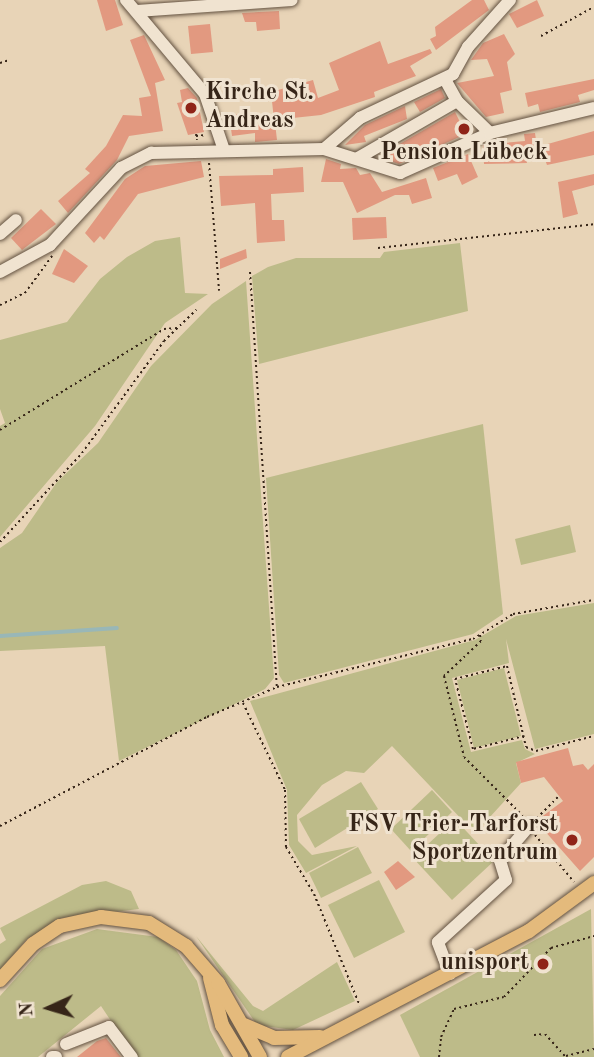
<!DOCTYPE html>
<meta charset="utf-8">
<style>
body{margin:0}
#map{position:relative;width:594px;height:1057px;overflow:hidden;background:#e8d4b7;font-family:"Old Standard TT",serif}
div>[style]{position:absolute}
.green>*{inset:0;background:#bdbb89}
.stream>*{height:3.5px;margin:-1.75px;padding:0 1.75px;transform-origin:1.75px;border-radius:1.75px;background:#99b7b7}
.building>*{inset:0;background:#e29980}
.path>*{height:2px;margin-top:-1px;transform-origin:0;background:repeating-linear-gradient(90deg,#362518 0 2px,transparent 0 5.5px)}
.roads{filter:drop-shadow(0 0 2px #625140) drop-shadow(0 0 2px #625140)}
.minor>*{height:12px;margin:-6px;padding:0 6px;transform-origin:6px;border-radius:6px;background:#f0e3d0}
.major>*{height:14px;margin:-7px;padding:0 7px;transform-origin:7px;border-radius:7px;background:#e4ba7c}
.dots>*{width:19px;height:19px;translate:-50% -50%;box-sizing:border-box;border:4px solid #f0e3d0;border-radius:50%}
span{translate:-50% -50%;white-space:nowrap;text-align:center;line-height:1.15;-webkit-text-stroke:6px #f0e3d0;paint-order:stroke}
.poi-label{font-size:24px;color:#362518;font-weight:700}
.left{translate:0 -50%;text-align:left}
.right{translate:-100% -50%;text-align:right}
.north{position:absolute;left:14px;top:973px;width:70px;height:70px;-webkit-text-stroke:5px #f0e3d0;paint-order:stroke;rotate:266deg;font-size:19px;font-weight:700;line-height:28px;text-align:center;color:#362518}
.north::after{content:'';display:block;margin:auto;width:24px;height:32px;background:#362518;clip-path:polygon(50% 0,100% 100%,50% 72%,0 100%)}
</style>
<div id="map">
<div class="green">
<i style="clip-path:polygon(180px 237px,185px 293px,208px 294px,165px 323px,95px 426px,0 537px,0 426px,5px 423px,0 409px,0 340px,67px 322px,100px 279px,127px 257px,155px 241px)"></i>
<i style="clip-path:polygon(460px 243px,468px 311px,259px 364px,252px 276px,268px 267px,296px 258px,380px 258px,384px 252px)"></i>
<i style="clip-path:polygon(246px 281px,274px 678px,265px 689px,119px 761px,105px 646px,0 651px,0 548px,22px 533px,57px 482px,98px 443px,151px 366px,212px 304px)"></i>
<i style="clip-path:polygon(483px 424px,503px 614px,473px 634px,284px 683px,279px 675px,266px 478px)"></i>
<i style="clip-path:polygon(570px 525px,576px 552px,521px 565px,515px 539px)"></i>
<i style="clip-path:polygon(594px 603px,594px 734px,535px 749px,506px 639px,509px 663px,452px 678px,471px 752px,522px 740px,525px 749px,535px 754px,516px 763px,521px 783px,479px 829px,467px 825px,392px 746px,364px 773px,346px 771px,322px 785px,297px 815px,298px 841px,312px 855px,357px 846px,306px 873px,289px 845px,287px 790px,250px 701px,475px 640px,516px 616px)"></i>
<i style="clip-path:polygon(504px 668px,521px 736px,474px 748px,457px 680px)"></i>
<i style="clip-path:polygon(361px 782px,378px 809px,315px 848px,299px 819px)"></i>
<i style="clip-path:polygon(432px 790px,452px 812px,411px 851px,391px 829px)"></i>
<i style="clip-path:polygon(455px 819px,494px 861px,452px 900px,413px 858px)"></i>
<i style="clip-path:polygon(358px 847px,372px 873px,321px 898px,309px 873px)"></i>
<i style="clip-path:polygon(379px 880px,405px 932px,354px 958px,328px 905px)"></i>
<i style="clip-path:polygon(106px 881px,131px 891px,139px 909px,62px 918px,26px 940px,0 970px,0 944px,6px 940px,0 928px,82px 885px)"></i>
<i style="clip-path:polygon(591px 909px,594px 1057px,420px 1057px,400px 1015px)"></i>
<i style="clip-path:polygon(97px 929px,158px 937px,176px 950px,197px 981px,210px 1030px,224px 1057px,135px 1057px,101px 1006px,38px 1057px,0 1057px,0 996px,42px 949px)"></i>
<i style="clip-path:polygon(196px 936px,253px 1006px,263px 1011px,337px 962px,355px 1001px,293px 1030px,257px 1025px)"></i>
</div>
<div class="stream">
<i style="left:0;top:636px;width:117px;rotate:-3.9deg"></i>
</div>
<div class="building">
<i style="clip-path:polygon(97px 0,115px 0,123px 25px,106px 31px)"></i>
<i style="clip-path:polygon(472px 0,484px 0,489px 10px,436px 50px,430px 39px,436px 36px,435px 27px)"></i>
<i style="clip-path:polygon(537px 0,544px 16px,517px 28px,509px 14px)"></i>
<i style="clip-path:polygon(279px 11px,280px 29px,257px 31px,256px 22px,245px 22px,242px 13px)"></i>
<i style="clip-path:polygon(210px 24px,213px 52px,191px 54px,188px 26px)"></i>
<i style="clip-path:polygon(504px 34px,515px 54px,507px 62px,512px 90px,500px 93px,504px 113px,486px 117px,457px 83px,494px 76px,487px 59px,471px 60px,483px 43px)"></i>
<i style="clip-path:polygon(144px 35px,165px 80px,155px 83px,163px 131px,129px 136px,117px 160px,68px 213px,58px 201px,90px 173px,85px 169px,106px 146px,123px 115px,142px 116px,139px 98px,151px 96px,130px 40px)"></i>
<i style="clip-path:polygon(380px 41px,388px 64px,430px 49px,432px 53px,410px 66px,416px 76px,374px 92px,375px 97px,321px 115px,274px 120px,271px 92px,313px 80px,318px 98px,339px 90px,329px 63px)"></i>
<i style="clip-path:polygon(594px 79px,594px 90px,578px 95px,580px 102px,540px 112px,538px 104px,528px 107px,525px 93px)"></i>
<i style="clip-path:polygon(188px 88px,197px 98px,204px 132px,188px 135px,177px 103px,182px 102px,180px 90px)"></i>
<i style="clip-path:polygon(441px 89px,445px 98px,420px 112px,414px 102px)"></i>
<i style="clip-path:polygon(405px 106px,407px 119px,364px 136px,366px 142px,345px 145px,365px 125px)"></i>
<i style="clip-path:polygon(455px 112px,466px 134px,399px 164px,387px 160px,384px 153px)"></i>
<i style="clip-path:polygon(252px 113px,254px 125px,275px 123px,277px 140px,255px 142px,255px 133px,232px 136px,229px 115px)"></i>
<i style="clip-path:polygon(594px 131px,594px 155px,547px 165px,543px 154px,526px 156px,527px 163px,484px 164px,483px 145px,525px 141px,524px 134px,535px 133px,537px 147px)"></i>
<i style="clip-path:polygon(468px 154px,478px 177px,462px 185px,457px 174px,438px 181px,433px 168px)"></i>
<i style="clip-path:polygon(326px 159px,341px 164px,340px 169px,356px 168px,360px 175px,370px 173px,382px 192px,426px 178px,432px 198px,412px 204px,409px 195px,395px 195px,357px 213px,343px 182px,321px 182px)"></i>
<i style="clip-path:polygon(201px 161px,204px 177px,138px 194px,104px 240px,100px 236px,94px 243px,85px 233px,125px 179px,145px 166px)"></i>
<i style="clip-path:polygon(303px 167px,304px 192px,271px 194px,272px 220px,284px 220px,285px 241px,257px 243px,255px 203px,221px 206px,219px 176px,273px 175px,273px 169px)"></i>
<i style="clip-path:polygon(594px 174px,594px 185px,572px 191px,578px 214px,563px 218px,558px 182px)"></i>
<i style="clip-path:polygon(41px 209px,56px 224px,22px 250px,11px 238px)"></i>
<i style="clip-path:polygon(386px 217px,387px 238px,353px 240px,352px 218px)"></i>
<i style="clip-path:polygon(64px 249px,88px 266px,74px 283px,52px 274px)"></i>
<i style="clip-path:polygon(246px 249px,247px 258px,220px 269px,220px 259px)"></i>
<i style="clip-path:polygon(568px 748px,573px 766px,583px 764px,588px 770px,594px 764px,594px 857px,580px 871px,536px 821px,563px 801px,544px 777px,521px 783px,516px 762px)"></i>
<i style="clip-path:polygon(398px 861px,415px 877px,396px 890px,384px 872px)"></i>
<i style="clip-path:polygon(106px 1038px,121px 1057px,77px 1057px,97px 1041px)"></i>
</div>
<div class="path">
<i style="left:541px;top:36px;width:60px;rotate:-28.7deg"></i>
<i style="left:0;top:63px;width:9px;rotate:-18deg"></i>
<i style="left:196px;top:134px;width:6px;rotate:81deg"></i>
<i style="left:196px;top:136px;width:10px;rotate:-6deg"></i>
<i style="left:209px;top:163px;width:128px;rotate:85.5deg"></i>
<i style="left:378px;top:248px;width:217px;rotate:-6.3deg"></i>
<i style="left:250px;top:272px;width:415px;rotate:86.3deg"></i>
<i style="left:0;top:305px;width:28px;rotate:-26deg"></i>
<i style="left:25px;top:293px;width:46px;rotate:-53.9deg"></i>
<i style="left:0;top:430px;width:193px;rotate:-31.6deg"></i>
<i style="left:164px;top:329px;width:13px;rotate:-4deg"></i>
<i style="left:0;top:542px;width:121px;rotate:-47.3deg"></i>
<i style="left:82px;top:453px;width:139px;rotate:-53.8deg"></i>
<i style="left:164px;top:341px;width:45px;rotate:-44.1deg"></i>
<i style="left:480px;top:635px;width:6px;rotate:81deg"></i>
<i style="left:481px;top:641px;width:51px;rotate:136.6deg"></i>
<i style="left:444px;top:676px;width:83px;rotate:76.1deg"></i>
<i style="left:464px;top:757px;width:83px;rotate:45deg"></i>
<i style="left:243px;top:703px;width:97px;rotate:64.2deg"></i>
<i style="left:285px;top:790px;width:57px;rotate:89deg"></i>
<i style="left:286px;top:847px;width:55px;rotate:59.2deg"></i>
<i style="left:314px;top:894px;width:121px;rotate:67.7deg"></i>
<i style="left:524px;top:736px;width:53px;rotate:165.7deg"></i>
<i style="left:473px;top:749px;width:72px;rotate:-104.4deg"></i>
<i style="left:455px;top:679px;width:54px;rotate:-14deg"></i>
<i style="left:507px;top:666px;width:83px;rotate:76.8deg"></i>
<i style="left:526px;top:747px;width:11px;rotate:22deg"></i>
<i style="left:536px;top:751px;width:60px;rotate:-14.5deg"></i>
<i style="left:537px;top:818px;width:31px;rotate:-45deg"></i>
<i style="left:0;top:826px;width:234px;rotate:-27.8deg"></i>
<i style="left:207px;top:717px;width:76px;rotate:-23.2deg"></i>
<i style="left:277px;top:687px;width:202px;rotate:-13.8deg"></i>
<i style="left:473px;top:639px;width:47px;rotate:-32deg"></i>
<i style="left:513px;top:614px;width:82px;rotate:-9.8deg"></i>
<i style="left:535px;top:835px;width:61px;rotate:50.3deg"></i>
<i style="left:534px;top:1035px;width:11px;rotate:-5deg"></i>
<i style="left:545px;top:1034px;width:31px;rotate:48deg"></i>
<i style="left:566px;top:1056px;width:29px;rotate:-14deg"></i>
<i style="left:439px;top:1057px;width:20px;rotate:-84deg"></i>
<i style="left:441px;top:1037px;width:31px;rotate:-65deg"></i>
<i style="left:454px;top:1009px;width:51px;rotate:-13.5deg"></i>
<i style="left:504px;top:997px;width:68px;rotate:-46.2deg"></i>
<i style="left:551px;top:948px;width:45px;rotate:-15.6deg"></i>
</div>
<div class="roads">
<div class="minor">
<i style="left:126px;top:0;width:123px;rotate:50deg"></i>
<i style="left:205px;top:94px;width:59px;rotate:71.3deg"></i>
<i style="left:137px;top:11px;width:155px;rotate:-4.1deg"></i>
<i style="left:457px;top:101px;width:46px;rotate:44.1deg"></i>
<i style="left:324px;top:149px;width:48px;rotate:-40.7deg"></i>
<i style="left:360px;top:118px;width:103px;rotate:-25.3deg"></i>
<i style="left:453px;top:74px;width:31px;rotate:-61deg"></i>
<i style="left:468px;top:47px;width:63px;rotate:-48.2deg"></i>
<i style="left:358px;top:158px;width:114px;rotate:-29.9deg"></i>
<i style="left:457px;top:101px;width:25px;rotate:-119deg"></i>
<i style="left:0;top:234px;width:21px;rotate:-41deg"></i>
<i style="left:0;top:272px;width:57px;rotate:-28.4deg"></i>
<i style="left:50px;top:245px;width:105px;rotate:-47.3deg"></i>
<i style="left:121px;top:168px;width:34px;rotate:-27deg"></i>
<i style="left:151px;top:153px;width:173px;rotate:-1.3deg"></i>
<i style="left:324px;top:149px;width:80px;rotate:17.5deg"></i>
<i style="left:400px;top:173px;width:98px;rotate:-24deg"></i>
<i style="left:490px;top:133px;width:107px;rotate:-13.5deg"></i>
<i style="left:450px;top:974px;width:34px;rotate:-111deg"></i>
<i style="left:438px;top:942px;width:92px;rotate:-42.4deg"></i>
<i style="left:506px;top:880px;width:21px;rotate:-107deg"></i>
<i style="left:500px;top:860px;width:45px;rotate:-49.5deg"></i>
<i style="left:66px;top:1044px;width:46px;rotate:-21.6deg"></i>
<i style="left:109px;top:1027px;width:38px;rotate:53deg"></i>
<i style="left:52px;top:1057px;width:4px"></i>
</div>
<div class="major">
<i style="left:210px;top:978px;width:49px;rotate:75.7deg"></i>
<i style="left:222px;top:1025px;width:37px;rotate:59deg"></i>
<i style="left:0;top:980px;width:49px;rotate:-47.5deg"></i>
<i style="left:33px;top:944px;width:32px;rotate:-34deg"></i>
<i style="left:60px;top:926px;width:42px;rotate:-12.4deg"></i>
<i style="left:101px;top:917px;width:48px;rotate:7.1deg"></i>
<i style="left:149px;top:923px;width:44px;rotate:31.9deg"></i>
<i style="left:186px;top:946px;width:49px;rotate:49.1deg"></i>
<i style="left:218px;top:983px;width:85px;rotate:60.4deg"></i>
<i style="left:244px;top:1025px;width:33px;rotate:23deg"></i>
<i style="left:274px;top:1038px;width:46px;rotate:-1.2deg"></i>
<i style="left:288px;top:1057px;width:272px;rotate:-27.6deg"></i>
<i style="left:529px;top:931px;width:81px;rotate:-36.4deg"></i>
</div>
</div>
<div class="dots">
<i style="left:191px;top:108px;background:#8f2418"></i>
<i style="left:464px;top:129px;background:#8f2418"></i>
<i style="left:572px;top:840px;background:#8f2418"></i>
<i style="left:543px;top:964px;background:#8f2418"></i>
</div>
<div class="poi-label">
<span class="left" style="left:205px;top:108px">Kirche St.<br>Andreas</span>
<span style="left:464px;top:154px">Pension Lübeck</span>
<span class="right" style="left:558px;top:840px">FSV Trier-Tarforst<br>Sportzentrum</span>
<span class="right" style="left:529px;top:964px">unisport</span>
</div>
<div class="north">N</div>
</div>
